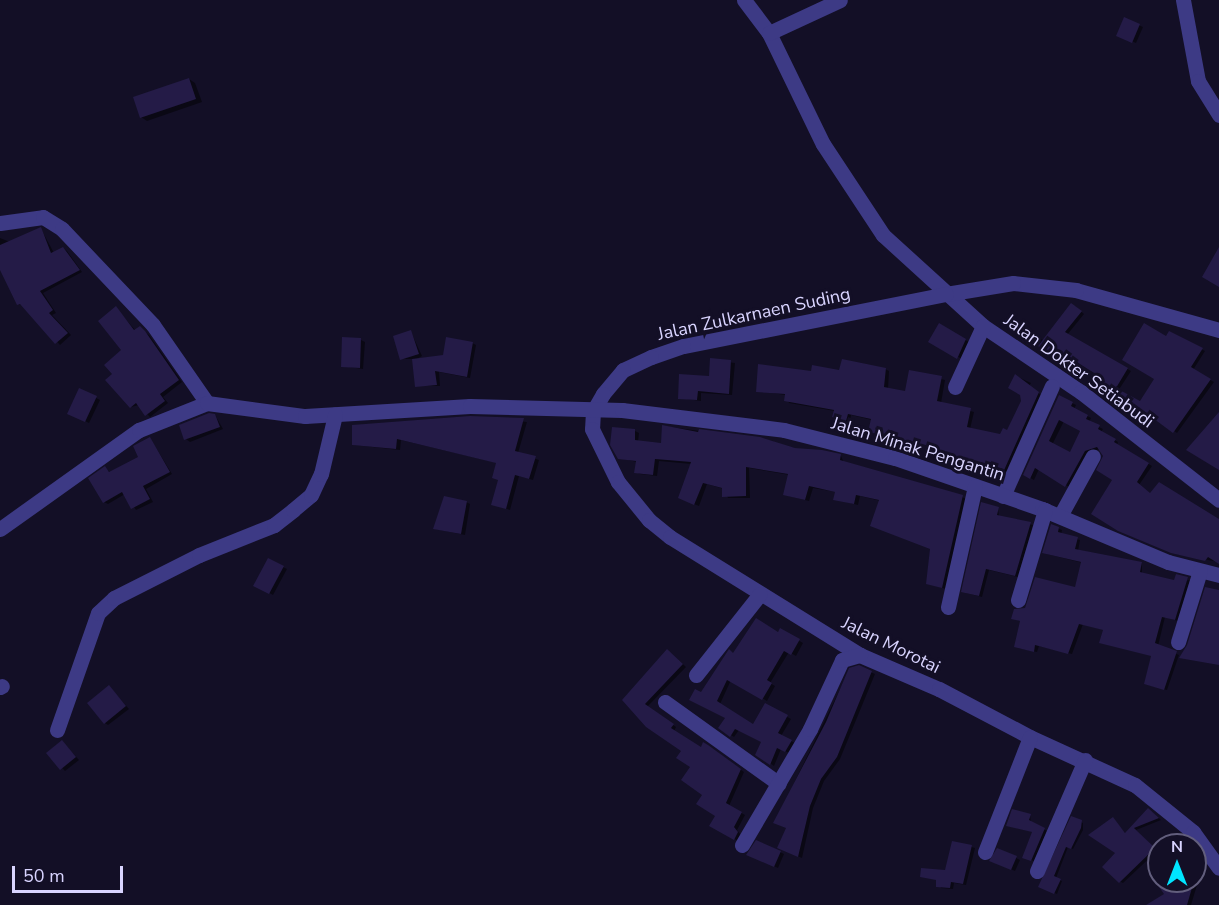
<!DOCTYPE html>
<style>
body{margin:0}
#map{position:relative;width:1219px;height:905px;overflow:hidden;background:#130f26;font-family:"Nunito Sans",sans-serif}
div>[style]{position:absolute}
.shadow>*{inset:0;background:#0007}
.building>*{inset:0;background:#241b47}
.minor>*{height:15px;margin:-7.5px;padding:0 7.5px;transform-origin:7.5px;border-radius:7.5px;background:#3d3a85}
span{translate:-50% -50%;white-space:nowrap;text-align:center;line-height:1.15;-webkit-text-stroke:6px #130f26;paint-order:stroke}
.street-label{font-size:18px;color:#d9d4ff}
.north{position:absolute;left:1147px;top:833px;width:60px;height:60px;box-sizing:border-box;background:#130f26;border:2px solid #625e7d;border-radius:50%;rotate:0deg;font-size:16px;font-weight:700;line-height:24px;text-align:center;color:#d9d4ff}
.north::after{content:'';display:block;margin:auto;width:21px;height:27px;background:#00e5ff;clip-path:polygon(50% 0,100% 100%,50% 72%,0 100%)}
.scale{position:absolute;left:12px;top:866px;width:111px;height:27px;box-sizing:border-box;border:3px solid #d9d4ff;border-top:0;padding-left:8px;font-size:18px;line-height:21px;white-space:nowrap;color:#d9d4ff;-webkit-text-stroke:4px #130f26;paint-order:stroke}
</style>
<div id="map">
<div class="shadow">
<i style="clip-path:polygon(1125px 19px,1143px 27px,1136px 43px,1122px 37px)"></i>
<i style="clip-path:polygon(189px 79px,195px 83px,202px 102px,147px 121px,141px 117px)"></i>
<i style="clip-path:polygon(41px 229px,54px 253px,63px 248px,67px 251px,82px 272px,43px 293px,56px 313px,52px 315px,71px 335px,60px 345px,24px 305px,18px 304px,0 266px,0 238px,10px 242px)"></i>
<i style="clip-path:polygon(1075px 306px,1084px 314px,1067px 335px,1131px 371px,1118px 391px,1141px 403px,1156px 378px,1169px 333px,1205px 351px,1193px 370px,1214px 382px,1177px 433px,1146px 411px,1141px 419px,1099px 391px,1106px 378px,1057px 349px,1053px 355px,1038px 344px,1032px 345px,1022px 324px,1044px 341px)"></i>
<i style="clip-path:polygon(116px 308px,136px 331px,140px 328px,149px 335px,182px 382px,163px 397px,168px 403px,150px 417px,139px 405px,131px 407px,114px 374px,123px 350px)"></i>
<i style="clip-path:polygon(939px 325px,969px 342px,962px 359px,930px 341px)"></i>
<i style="clip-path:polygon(411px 332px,422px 356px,415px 360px,444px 357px,472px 343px,476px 345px,470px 378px,439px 372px,440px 386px,416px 386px,413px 359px,401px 359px)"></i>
<i style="clip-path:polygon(361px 340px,365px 342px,363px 369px,342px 366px)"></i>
<i style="clip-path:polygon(712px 360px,735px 363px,732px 395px,701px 393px,701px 401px,679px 398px,710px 378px)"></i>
<i style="clip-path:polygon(885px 369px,889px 371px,888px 389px,906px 392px,911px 372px,945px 380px,941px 403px,974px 412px,970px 429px,1001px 436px,1007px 432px,1022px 401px,1016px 376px,1031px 383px,1028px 388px,1042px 395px,1005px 478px,991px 471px,993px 466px,940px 457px,937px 451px,908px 445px,905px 440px,874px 433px,870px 431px,872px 420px,851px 415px,850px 422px,838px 419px,835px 411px,789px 403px,786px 395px,757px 391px,812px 372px)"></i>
<i style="clip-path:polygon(80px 390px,100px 400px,89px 423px,73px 415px)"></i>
<i style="clip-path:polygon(evenodd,1060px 397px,1076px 405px,1074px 409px,1091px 418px,1089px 422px,1103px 429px,1101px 432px,1118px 442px,1117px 445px,1152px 466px,1139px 485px,1150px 494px,1159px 484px,1214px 518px,1219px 562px,1176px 554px,1114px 479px,1100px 449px,1089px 452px,1069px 487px,1039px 469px,1034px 480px,1025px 475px,1060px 397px,1064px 421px,1082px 431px,1071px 454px,1052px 445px,1064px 421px)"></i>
<i style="clip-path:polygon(215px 415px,223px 429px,190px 442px,186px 439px)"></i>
<i style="clip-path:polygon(470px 417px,527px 422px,518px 453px,539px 460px,533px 480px,519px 476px,510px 510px,493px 504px,499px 480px,498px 463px,401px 440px,400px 450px,354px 445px)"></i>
<i style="clip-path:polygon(663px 426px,773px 441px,777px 445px,841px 456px,844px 463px,962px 497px,966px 499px,946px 589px,927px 583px,932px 549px,881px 501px,860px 496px,858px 505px,835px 499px,836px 492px,813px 488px,809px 501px,789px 496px,790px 475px,749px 468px,750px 498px,728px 498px,724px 489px,707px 484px,699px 506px,684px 500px,692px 464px,659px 461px,657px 476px,640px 474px,636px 472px,637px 462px,619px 458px,613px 429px,635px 431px,639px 433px,638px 442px,662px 445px)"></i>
<i style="clip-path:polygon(150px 438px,172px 474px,146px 489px,153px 502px,136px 510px,125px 494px,108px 504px,104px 502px,105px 468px,111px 473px,141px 458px)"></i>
<i style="clip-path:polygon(466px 502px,470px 504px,465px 535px,435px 529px)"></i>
<i style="clip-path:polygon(998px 508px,999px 517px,1033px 525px,1018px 577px,989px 570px,982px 597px,966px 593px)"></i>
<i style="clip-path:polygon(1052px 526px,1062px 530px,1061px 535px,1080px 540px,1078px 551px,1142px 563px,1142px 574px,1175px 582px,1190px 580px,1178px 621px,1165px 617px,1158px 646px,1179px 655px,1167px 690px,1145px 684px,1152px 656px,1104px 630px,1083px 624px,1072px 654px,1039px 646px,1037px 652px,1018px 648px,1022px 622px,1013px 618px,1026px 609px,1076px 589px,1083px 563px,1047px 554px)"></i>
<i style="clip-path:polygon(268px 560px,287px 569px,273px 595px,255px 585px)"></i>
<i style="clip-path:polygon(781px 630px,803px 643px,796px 656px,789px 652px,770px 683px,775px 686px,767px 701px,731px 680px,720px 704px,754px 726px,765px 705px,791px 719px,781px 736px,795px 743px,789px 753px,781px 749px,774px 766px,757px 754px,763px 742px,739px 730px,734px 737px,731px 735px,727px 717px,701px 693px,734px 655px)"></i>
<i style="clip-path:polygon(671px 653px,686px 667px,647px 707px,676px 727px,674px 731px,701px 749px,712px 749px,744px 772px,729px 806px,745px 815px,737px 830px,741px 835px,738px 841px,711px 825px,717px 815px,683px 750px,624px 700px)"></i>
<i style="clip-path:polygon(859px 667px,875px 674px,840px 759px,824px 781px,813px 808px,802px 858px,783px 850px,788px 828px,775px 822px,850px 669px)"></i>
<i style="clip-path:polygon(109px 687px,129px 709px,108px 725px,105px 723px)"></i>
<i style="clip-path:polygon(62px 742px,79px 760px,65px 771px,48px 753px)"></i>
<i style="clip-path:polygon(1152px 812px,1161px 820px,1136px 830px,1157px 851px,1123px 883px,1119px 881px,1113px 819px,1126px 834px)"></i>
<i style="clip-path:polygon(1030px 815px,1031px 823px,1047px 831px,1034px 861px,1026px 858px,1034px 832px,1010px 826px)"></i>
<i style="clip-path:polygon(1072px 818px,1083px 823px,1083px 830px,1073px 849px,1068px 847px,1056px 878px,1062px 881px,1057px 894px,1040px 887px)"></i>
<i style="clip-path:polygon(953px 842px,975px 848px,966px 885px,954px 883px,953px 889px,941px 888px,938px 880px,921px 876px,947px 872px)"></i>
<i style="clip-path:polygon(780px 852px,784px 854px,778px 868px,751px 856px)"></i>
<i style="clip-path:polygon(1016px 858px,1020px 860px,1015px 871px,995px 862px)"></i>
<i style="clip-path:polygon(1159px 875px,1159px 881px,1197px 885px,1191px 905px,1149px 905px,1167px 895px,1155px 878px)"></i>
</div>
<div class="building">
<i style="clip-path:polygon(1124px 17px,1140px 24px,1132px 43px,1116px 36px)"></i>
<i style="clip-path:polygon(189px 78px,196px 99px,140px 118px,133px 97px)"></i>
<i style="clip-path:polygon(41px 227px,51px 253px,63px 247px,80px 270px,40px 291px,53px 310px,49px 313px,68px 333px,55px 344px,20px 304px,17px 305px,0 270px,0 245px)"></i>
<i style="clip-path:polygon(1219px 247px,1219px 287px,1202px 277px)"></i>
<i style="clip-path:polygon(1071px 303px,1082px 311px,1065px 332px,1128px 368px,1116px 388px,1140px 401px,1154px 379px,1122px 360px,1144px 323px,1166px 336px,1169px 331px,1203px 348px,1191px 367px,1211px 379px,1173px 433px,1142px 410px,1137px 419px,1119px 409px,1097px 392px,1104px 379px,1054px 348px,1049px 354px,1038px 346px)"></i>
<i style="clip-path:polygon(116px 306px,134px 330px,140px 326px,145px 331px,179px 380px,160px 394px,165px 401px,145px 416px,136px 403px,130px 408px,105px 380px,112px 374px,104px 365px,121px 350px,98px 321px)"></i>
<i style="clip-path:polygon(1018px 320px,1039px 337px,1031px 347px,1009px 330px)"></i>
<i style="clip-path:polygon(939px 323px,966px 339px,957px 359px,928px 342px)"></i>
<i style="clip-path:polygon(411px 330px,419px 354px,400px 360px,393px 336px)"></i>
<i style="clip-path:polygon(342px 337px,361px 338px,360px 368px,341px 367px)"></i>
<i style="clip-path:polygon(446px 337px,473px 342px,467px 377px,435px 371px,437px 385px,415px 387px,412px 359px,443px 355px)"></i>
<i style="clip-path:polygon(710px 358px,731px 360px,729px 394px,698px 391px,697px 400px,678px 399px,679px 374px,709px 376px)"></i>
<i style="clip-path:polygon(842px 359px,886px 368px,884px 387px,905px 391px,909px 370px,942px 376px,937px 401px,971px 408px,967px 427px,1000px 434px,1003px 428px,1007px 430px,1021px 401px,1020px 395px,1008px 388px,1015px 374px,1039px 392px,1001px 477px,989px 471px,992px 465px,935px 455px,936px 451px,903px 444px,904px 439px,868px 432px,871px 419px,848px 414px,846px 421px,832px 417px,834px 410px,784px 401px,785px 394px,756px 392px,758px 364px,811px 371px,812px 365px,839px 370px)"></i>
<i style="clip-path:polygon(79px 388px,97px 396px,85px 422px,67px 414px)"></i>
<i style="clip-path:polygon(evenodd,1059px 395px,1073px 402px,1071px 406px,1088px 415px,1086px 419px,1100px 425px,1098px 429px,1116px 439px,1114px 442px,1149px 463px,1137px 482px,1150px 493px,1159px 482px,1219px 519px,1219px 564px,1208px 557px,1205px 561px,1171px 553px,1118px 531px,1091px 514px,1112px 480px,1096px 470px,1103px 456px,1097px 447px,1085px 451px,1065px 487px,1035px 468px,1030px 479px,1023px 475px,1059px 395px,1059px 420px,1080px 431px,1070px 452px,1049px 441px,1059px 420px)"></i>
<i style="clip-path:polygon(1219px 412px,1219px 470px,1186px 450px)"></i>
<i style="clip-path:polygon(209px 413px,215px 414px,220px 427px,184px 440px,179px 425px)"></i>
<i style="clip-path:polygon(470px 416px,524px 418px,515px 451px,536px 456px,529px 479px,515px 475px,506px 509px,491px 505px,498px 480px,492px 478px,496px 463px,397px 439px,396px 449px,352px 445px,352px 425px)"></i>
<i style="clip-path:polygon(662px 425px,698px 432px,699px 429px,760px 437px,795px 448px,822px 450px,841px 454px,840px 460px,963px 495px,942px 588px,926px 584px,930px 549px,870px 526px,879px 500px,856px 495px,854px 504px,833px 500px,835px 492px,809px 486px,805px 500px,783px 495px,788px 474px,746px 467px,746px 496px,722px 497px,722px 488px,703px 483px,694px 505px,678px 498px,691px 462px,655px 459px,653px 475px,634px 473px,636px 461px,618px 459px,610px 445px,612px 427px,635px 429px,635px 440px,661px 443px)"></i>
<i style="clip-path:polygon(150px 437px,170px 472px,143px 486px,150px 499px,131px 509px,122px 492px,103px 503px,88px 478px,105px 466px,109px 472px,138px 457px,133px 446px)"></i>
<i style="clip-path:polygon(444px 496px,467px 501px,461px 534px,433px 529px)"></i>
<i style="clip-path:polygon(981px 502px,999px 507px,997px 515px,1031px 522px,1015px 576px,986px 569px,979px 596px,961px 592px)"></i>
<i style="clip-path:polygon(1051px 524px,1059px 527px,1058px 532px,1078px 537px,1075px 549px,1142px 562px,1140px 572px,1174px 580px,1176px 574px,1188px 577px,1175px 620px,1162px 617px,1155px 643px,1177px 651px,1164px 690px,1144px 684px,1151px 656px,1099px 643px,1103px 630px,1079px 624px,1068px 654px,1035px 645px,1034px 652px,1014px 647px,1020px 621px,1011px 619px,1014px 609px,1025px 608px,1035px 577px,1075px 587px,1081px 562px,1042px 553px)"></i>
<i style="clip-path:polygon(268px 558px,284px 566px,269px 594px,253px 586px)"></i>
<i style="clip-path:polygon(1205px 587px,1219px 590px,1219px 665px,1179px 658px,1187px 645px)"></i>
<i style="clip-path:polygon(756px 618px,778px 632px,780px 628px,800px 639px,791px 655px,784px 651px,767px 680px,772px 683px,762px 700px,727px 680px,717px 701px,753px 724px,765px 703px,788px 715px,778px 733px,792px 740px,785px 752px,777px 748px,770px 765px,755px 755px,761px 742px,735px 729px,730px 737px,718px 728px,725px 718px,689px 700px,695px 689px,701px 692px,729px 649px,733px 653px)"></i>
<i style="clip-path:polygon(667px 649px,683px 664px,645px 704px,674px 724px,671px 728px,701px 747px,703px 742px,708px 745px,741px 769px,726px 803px,742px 812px,734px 827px,738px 832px,734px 840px,709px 826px,715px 816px,696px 804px,702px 795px,681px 780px,690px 767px,676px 758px,681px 751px,646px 727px,622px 700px)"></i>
<i style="clip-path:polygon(859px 665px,872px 671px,837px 757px,821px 779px,810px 806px,798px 857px,777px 848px,786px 828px,773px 823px,826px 722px,849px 668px)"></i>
<i style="clip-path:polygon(109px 685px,126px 706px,104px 724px,87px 703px)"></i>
<i style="clip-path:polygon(62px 740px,76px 757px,60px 770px,46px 753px)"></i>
<i style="clip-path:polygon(1148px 808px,1159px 818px,1134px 828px,1155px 848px,1119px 883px,1102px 867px,1115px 853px,1088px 835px,1113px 817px,1125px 833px)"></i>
<i style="clip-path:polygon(1012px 809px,1031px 814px,1029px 820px,1045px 828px,1031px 861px,1022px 858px,1032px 832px,1006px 826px)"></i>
<i style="clip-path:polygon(1071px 816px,1082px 820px,1081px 828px,1071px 849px,1066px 847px,1054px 876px,1061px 879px,1054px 894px,1038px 887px)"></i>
<i style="clip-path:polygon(756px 840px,781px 851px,774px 867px,746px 855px)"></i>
<i style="clip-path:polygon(952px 841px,972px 845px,963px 884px,951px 882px,950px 888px,936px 887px,936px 880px,920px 877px,921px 868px,945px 870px)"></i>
<i style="clip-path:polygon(997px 848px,1017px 856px,1011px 870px,989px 861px)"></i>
<i style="clip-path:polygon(1155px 881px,1194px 881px,1187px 905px,1146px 905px,1164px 894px)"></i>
</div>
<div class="minor">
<i style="left:744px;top:0;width:41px;rotate:52.9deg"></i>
<i style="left:769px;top:33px;width:123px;rotate:64.1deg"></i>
<i style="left:823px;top:144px;width:109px;rotate:56.6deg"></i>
<i style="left:883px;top:235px;width:135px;rotate:42.3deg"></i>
<i style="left:983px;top:326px;width:118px;rotate:34deg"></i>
<i style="left:1081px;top:392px;width:175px;rotate:38deg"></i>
<i style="left:1183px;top:0;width:82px;rotate:79.5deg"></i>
<i style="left:1198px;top:81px;width:40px;rotate:58deg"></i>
<i style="left:769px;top:33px;width:78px;rotate:-24.9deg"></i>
<i style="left:0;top:223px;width:43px;rotate:-7.9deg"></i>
<i style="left:43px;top:217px;width:22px;rotate:32deg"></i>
<i style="left:62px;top:229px;width:132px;rotate:46.5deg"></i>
<i style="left:153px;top:325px;width:95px;rotate:55.3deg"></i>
<i style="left:1219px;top:330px;width:148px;rotate:-164.4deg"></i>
<i style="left:1076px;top:290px;width:63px;rotate:-173.7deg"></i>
<i style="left:1013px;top:283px;width:68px;rotate:170.7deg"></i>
<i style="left:946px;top:294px;width:268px;rotate:168.8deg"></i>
<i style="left:683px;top:346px;width:34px;rotate:161deg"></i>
<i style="left:651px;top:357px;width:31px;rotate:155deg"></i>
<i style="left:623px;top:370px;width:31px;rotate:130deg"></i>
<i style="left:603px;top:394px;width:20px;rotate:120deg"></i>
<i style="left:593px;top:411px;width:18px;rotate:93deg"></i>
<i style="left:592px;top:429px;width:59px;rotate:63.9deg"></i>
<i style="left:618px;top:482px;width:49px;rotate:50.8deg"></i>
<i style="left:649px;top:520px;width:27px;rotate:39deg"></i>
<i style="left:670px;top:537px;width:224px;rotate:31.8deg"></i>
<i style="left:860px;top:655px;width:86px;rotate:23.3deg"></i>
<i style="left:939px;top:689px;width:103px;rotate:27.8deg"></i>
<i style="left:1030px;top:737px;width:115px;rotate:24.6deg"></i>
<i style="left:1135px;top:785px;width:75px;rotate:39deg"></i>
<i style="left:1193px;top:832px;width:44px;rotate:54.2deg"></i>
<i style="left:955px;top:387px;width:67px;rotate:-65.3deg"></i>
<i style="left:1003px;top:496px;width:120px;rotate:-66deg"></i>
<i style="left:1060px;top:516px;width:68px;rotate:-61.2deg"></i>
<i style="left:0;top:529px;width:171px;rotate:-35.5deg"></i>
<i style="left:139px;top:430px;width:73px;rotate:-21.7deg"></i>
<i style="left:207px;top:403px;width:99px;rotate:7.6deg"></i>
<i style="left:305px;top:416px;width:165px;rotate:-3.5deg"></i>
<i style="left:470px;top:406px;width:152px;rotate:1.5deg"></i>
<i style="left:622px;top:410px;width:163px;rotate:7deg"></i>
<i style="left:784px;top:430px;width:114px;rotate:14.2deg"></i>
<i style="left:895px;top:458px;width:156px;rotate:19.1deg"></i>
<i style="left:1042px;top:509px;width:137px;rotate:22.8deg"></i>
<i style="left:1168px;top:562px;width:53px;rotate:14.3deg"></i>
<i style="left:1018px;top:600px;width:94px;rotate:-73.3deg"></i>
<i style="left:948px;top:607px;width:124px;rotate:-77.4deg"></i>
<i style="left:1178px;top:642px;width:74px;rotate:-72.8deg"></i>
<i style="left:696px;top:675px;width:103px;rotate:-51.7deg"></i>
<i style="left:0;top:687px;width:2px;rotate:-27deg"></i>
<i style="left:665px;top:702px;width:140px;rotate:35.7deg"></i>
<i style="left:57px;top:730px;width:124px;rotate:-70.7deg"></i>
<i style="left:98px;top:613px;width:22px;rotate:-43deg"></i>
<i style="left:114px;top:598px;width:95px;rotate:-26.8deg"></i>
<i style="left:199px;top:555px;width:81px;rotate:-21.8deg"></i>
<i style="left:274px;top:525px;width:24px;rotate:-38deg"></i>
<i style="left:293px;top:510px;width:23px;rotate:-40deg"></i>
<i style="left:311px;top:495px;width:23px;rotate:-65deg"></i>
<i style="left:321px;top:474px;width:61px;rotate:-76.7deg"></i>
<i style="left:742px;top:845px;width:134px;rotate:-59.6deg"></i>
<i style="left:810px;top:729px;width:76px;rotate:-65.1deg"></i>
<i style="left:842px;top:660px;width:19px;rotate:-16deg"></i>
<i style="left:985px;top:852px;width:123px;rotate:-68.6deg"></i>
<i style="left:1037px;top:871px;width:121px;rotate:-66.6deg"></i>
</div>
<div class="street-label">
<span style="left:754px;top:314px;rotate:-12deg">Jalan Zulkarnaen Suding</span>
<span style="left:1079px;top:371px;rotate:36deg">Jalan Dokter Setiabudi</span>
<span style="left:918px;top:449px;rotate:17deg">Jalan Minak Pengantin</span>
<span style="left:891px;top:645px;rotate:26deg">Jalan Morotai</span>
</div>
<div class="north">N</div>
<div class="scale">50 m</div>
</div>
